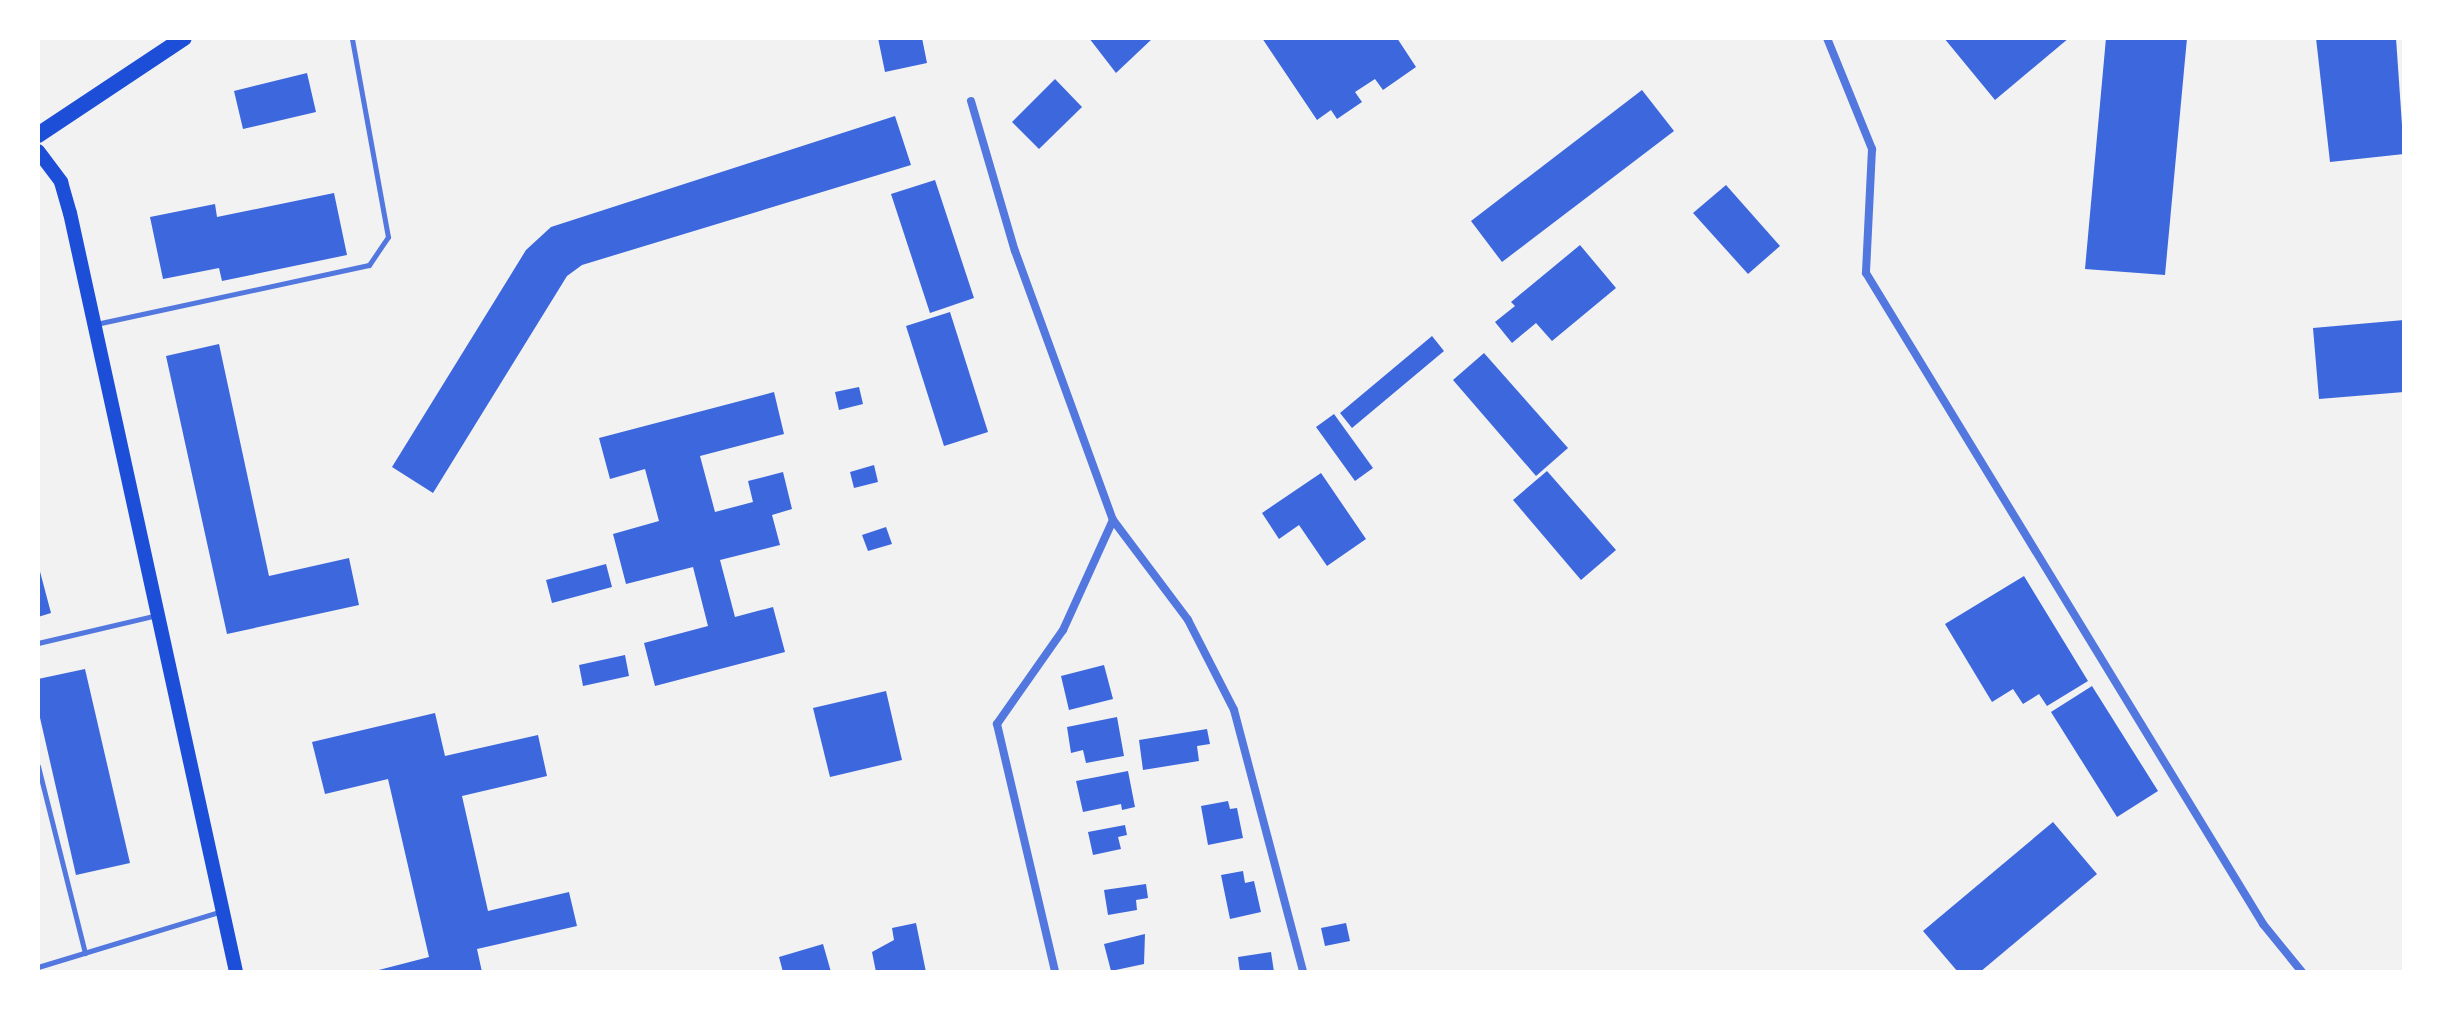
<!DOCTYPE html>
<style>
body{margin:0}
#map{position:relative;width:2442px;height:1010px;overflow:hidden;background:#f2f2f2;font-family:Raleway,sans-serif}
div>[style]{position:absolute}
.building>*{inset:0;background:#3d67dc}
.service>*{height:5px;margin:-2.5px;padding:0 2.5px;transform-origin:2.5px;border-radius:2.5px;background:#5277de}
.minor>*{height:8px;margin:-4px;padding:0 4px;transform-origin:4px;border-radius:4px;background:#5277de}
.secondary>*{height:14px;margin:-7px;padding:0 7px;transform-origin:7px;border-radius:7px;background:#1d4ed8}
.primary>*{height:16px;margin:-8px;padding:0 8px;transform-origin:8px;border-radius:8px;background:#1d4ed8}
span{translate:-50% -50%;white-space:nowrap;text-align:center;line-height:1.15;-webkit-text-stroke:8px #fff;paint-order:stroke}
.frame{position:absolute;inset:0;border:40px solid #fff;pointer-events:none}
</style>
<div id="map">
<div class="building">
<i style="clip-path:polygon(878px 38px,922px 38px,927px 63px,885px 72px)"></i>
<i style="clip-path:polygon(1089px 38px,1153px 38px,1116px 73px)"></i>
<i style="clip-path:polygon(1262px 38px,1397px 38px,1416px 67px,1383px 90px,1375px 79px,1355px 92px,1362px 102px,1337px 119px,1331px 110px,1317px 120px)"></i>
<i style="clip-path:polygon(1944px 38px,2069px 38px,1995px 100px)"></i>
<i style="clip-path:polygon(2106px 38px,2187px 38px,2165px 275px,2085px 269px)"></i>
<i style="clip-path:polygon(2316px 38px,2396px 38px,2404px 154px,2330px 162px)"></i>
<i style="clip-path:polygon(307px 73px,316px 112px,243px 129px,234px 91px)"></i>
<i style="clip-path:polygon(1055px 79px,1082px 107px,1039px 149px,1012px 122px)"></i>
<i style="clip-path:polygon(1642px 90px,1674px 131px,1502px 262px,1471px 221px)"></i>
<i style="clip-path:polygon(895px 116px,911px 165px,582px 265px,567px 276px,433px 493px,392px 467px,526px 250px,551px 227px)"></i>
<i style="clip-path:polygon(935px 180px,974px 298px,930px 313px,891px 194px)"></i>
<i style="clip-path:polygon(1726px 185px,1780px 246px,1748px 274px,1693px 213px)"></i>
<i style="clip-path:polygon(334px 193px,347px 255px,222px 281px,219px 268px,163px 279px,150px 217px,215px 204px,217px 217px)"></i>
<i style="clip-path:polygon(1580px 245px,1616px 288px,1552px 341px,1536px 323px,1512px 343px,1495px 322px,1515px 306px,1511px 302px)"></i>
<i style="clip-path:polygon(950px 312px,988px 432px,944px 446px,906px 326px)"></i>
<i style="clip-path:polygon(2404px 320px,2404px 392px,2319px 399px,2313px 328px)"></i>
<i style="clip-path:polygon(1432px 336px,1444px 351px,1352px 428px,1340px 413px)"></i>
<i style="clip-path:polygon(219px 344px,269px 576px,349px 558px,359px 605px,227px 634px,166px 356px)"></i>
<i style="clip-path:polygon(1484px 353px,1568px 448px,1536px 476px,1453px 380px)"></i>
<i style="clip-path:polygon(859px 387px,863px 404px,839px 410px,835px 392px)"></i>
<i style="clip-path:polygon(774px 392px,784px 434px,700px 456px,715px 512px,753px 502px,748px 481px,783px 472px,792px 509px,772px 515px,780px 545px,720px 560px,735px 617px,773px 607px,785px 652px,655px 686px,644px 643px,708px 626px,693px 567px,626px 584px,613px 534px,659px 521px,645px 469px,610px 479px,599px 438px)"></i>
<i style="clip-path:polygon(1334px 414px,1373px 468px,1355px 481px,1316px 427px)"></i>
<i style="clip-path:polygon(874px 465px,878px 482px,854px 488px,850px 472px)"></i>
<i style="clip-path:polygon(1547px 471px,1616px 550px,1581px 580px,1513px 500px)"></i>
<i style="clip-path:polygon(1321px 473px,1366px 539px,1327px 566px,1299px 525px,1279px 539px,1262px 513px)"></i>
<i style="clip-path:polygon(886px 527px,892px 544px,868px 551px,862px 535px)"></i>
<i style="clip-path:polygon(38px 564px,51px 613px,38px 617px)"></i>
<i style="clip-path:polygon(606px 564px,612px 587px,552px 603px,546px 580px)"></i>
<i style="clip-path:polygon(2024px 576px,2088px 681px,2047px 706px,2039px 694px,2023px 704px,2013px 689px,1992px 702px,1945px 624px)"></i>
<i style="clip-path:polygon(625px 655px,629px 676px,583px 686px,579px 665px)"></i>
<i style="clip-path:polygon(1104px 665px,1113px 699px,1069px 710px,1061px 676px)"></i>
<i style="clip-path:polygon(85px 669px,130px 863px,76px 875px,38px 709px,38px 679px)"></i>
<i style="clip-path:polygon(2092px 686px,2158px 791px,2117px 817px,2051px 712px)"></i>
<i style="clip-path:polygon(886px 691px,902px 760px,830px 777px,813px 708px)"></i>
<i style="clip-path:polygon(435px 713px,445px 756px,538px 735px,547px 776px,462px 796px,488px 911px,569px 892px,577px 926px,477px 949px,482px 972px,371px 972px,429px 957px,388px 779px,325px 794px,312px 742px)"></i>
<i style="clip-path:polygon(1117px 717px,1124px 756px,1086px 763px,1083px 750px,1071px 753px,1067px 727px)"></i>
<i style="clip-path:polygon(1207px 729px,1210px 744px,1197px 746px,1199px 761px,1143px 770px,1139px 740px)"></i>
<i style="clip-path:polygon(1128px 771px,1135px 807px,1122px 810px,1121px 804px,1083px 812px,1076px 781px)"></i>
<i style="clip-path:polygon(1228px 801px,1230px 809px,1237px 808px,1243px 838px,1208px 845px,1201px 806px)"></i>
<i style="clip-path:polygon(2053px 822px,2097px 874px,1980px 972px,1958px 972px,1923px 931px)"></i>
<i style="clip-path:polygon(1125px 825px,1127px 835px,1118px 837px,1121px 849px,1093px 855px,1088px 832px)"></i>
<i style="clip-path:polygon(1243px 871px,1245px 883px,1254px 881px,1261px 912px,1230px 919px,1221px 875px)"></i>
<i style="clip-path:polygon(1146px 884px,1148px 898px,1136px 900px,1137px 910px,1108px 915px,1104px 890px)"></i>
<i style="clip-path:polygon(916px 923px,926px 972px,876px 972px,872px 952px,894px 940px,892px 928px)"></i>
<i style="clip-path:polygon(1346px 923px,1350px 941px,1325px 946px,1321px 928px)"></i>
<i style="clip-path:polygon(1145px 934px,1144px 964px,1111px 971px,1104px 944px)"></i>
<i style="clip-path:polygon(823px 944px,831px 972px,783px 972px,779px 957px)"></i>
<i style="clip-path:polygon(1271px 952px,1274px 972px,1240px 972px,1238px 957px)"></i>
</div>
<div class="service">
<i style="left:96px;top:324px;width:279px;rotate:-12.2deg"></i>
<i style="left:369px;top:265px;width:34px;rotate:-56deg"></i>
<i style="left:388px;top:237px;width:202px;rotate:-100.3deg"></i>
<i style="left:38px;top:643px;width:122px;rotate:-13.2deg"></i>
<i style="left:38px;top:766px;width:193px;rotate:75.9deg"></i>
<i style="left:38px;top:967px;width:192px;rotate:-16.9deg"></i>
</div>
<div class="minor">
<i style="left:1827px;top:38px;width:120px;rotate:67.9deg"></i>
<i style="left:1872px;top:149px;width:124px;rotate:92.8deg"></i>
<i style="left:1866px;top:273px;width:763px;rotate:58.62deg"></i>
<i style="left:2263px;top:924px;width:62px;rotate:50.9deg"></i>
<i style="left:971px;top:101px;width:156px;rotate:73.7deg"></i>
<i style="left:1015px;top:251px;width:286px;rotate:70deg"></i>
<i style="left:1113px;top:520px;width:121px;rotate:114.4deg"></i>
<i style="left:1063px;top:630px;width:115px;rotate:125.1deg"></i>
<i style="left:997px;top:724px;width:255px;rotate:76.8deg"></i>
<i style="left:1113px;top:520px;width:125px;rotate:53.1deg"></i>
<i style="left:1188px;top:620px;width:101px;rotate:62.9deg"></i>
<i style="left:1234px;top:710px;width:271px;rotate:75.2deg"></i>
</div>
<div class="secondary">
<i style="left:38px;top:151px;width:39px;rotate:53deg"></i>
<i style="left:61px;top:182px;width:32px;rotate:74deg"></i>
<i style="left:70px;top:213px;width:777px;rotate:77.66deg"></i>
</div>
<div class="primary">
<i style="left:38px;top:135px;width:175px;rotate:-33.6deg"></i>
</div>
<div class="frame"></div>
</div>
